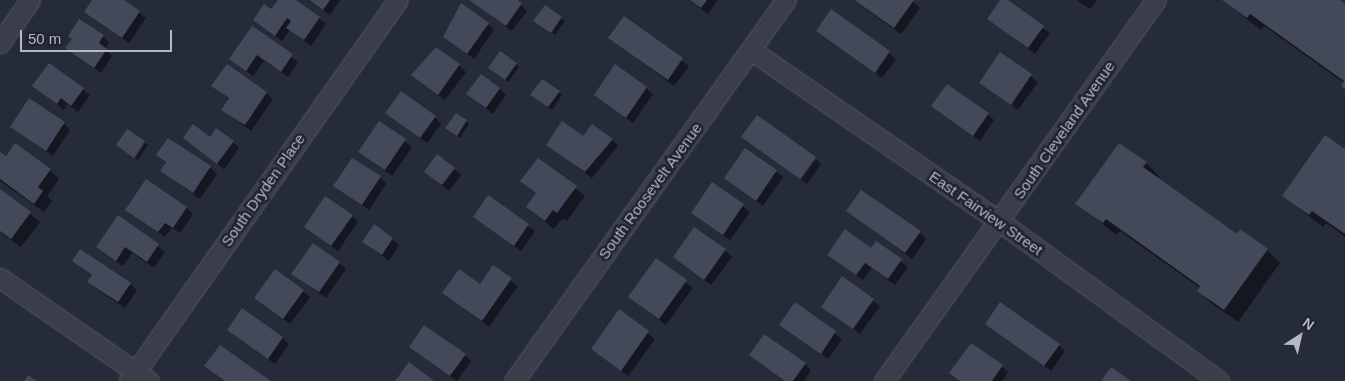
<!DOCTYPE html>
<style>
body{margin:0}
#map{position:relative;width:1345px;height:381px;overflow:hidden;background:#262b3a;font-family:Arial,sans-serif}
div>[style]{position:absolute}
.shadow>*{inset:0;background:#0007}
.building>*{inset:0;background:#434959}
.roads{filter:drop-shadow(0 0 1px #555966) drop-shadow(0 0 1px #555966)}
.minor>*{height:19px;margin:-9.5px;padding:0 9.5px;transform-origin:9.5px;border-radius:9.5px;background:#3a3e4b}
span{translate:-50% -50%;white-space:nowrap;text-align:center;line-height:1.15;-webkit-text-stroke:5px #1f2330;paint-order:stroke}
.street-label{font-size:15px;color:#b5b9c6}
.north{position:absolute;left:1275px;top:311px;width:50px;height:50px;-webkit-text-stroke:4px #1f2330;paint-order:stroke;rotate:35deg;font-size:14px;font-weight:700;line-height:20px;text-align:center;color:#b5b9c6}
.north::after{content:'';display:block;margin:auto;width:18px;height:22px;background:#b5b9c6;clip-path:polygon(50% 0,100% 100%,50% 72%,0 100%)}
.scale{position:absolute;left:20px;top:30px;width:152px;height:22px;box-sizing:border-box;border:2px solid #b5b9c6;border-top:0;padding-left:6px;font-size:15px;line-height:18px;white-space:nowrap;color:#b5b9c6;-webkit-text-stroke:4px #1f2330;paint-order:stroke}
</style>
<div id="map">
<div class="shadow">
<i style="clip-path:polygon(94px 0,122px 0,146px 18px,129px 43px,86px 11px)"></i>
<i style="clip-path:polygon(279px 0,294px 0,326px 24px,311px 46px,290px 30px,282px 41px,254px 20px,272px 11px)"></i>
<i style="clip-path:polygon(308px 0,340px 0,330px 15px)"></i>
<i style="clip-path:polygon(470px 0,515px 0,527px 11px,512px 31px)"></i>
<i style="clip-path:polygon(689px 0,718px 0,708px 14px)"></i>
<i style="clip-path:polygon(853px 0,912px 0,920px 8px,901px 34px)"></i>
<i style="clip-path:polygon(1002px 0,1050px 33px,1035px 54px,989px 19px)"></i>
<i style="clip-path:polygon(1077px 0,1097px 0,1090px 9px)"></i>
<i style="clip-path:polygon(1223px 0,1338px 0,1345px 5px,1345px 88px,1344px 83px,1264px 26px,1261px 30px)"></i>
<i style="clip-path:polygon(545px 6px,565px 21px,555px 35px,538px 23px)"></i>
<i style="clip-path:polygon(831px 11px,896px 59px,882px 78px,817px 31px)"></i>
<i style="clip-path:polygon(624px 18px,689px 66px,674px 86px,610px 38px)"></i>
<i style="clip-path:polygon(488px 24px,494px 30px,474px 59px,445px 36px)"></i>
<i style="clip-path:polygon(252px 28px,298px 62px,288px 77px,264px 61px,253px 76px,231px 59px)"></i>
<i style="clip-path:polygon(103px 36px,109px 43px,105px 49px,112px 56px,101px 73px,67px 48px)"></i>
<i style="clip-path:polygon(1001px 54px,1038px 82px,1018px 110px,980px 82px)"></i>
<i style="clip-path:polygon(49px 64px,90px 95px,78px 112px,67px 104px,64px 110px,34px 86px)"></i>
<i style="clip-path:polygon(516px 64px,519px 67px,508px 82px,492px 71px)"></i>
<i style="clip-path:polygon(459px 65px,466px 72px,445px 100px,412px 75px)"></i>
<i style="clip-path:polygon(213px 86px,266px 93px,273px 99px,251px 131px,222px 109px,229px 99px)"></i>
<i style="clip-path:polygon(499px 88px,506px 95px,493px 114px,468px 94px)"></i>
<i style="clip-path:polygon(646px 88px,653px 94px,633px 123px,595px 95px)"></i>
<i style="clip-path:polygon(559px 92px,562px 95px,552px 110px,535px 98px)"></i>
<i style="clip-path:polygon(933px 106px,988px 114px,994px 120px,980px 141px)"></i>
<i style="clip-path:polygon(387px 113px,435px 117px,441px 124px,427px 143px)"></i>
<i style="clip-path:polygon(466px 121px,469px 124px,460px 138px,450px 131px)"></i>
<i style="clip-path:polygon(379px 122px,412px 147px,392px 176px,359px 151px)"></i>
<i style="clip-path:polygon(64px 123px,70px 130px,53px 156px,12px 127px)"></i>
<i style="clip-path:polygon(184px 138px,233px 142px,239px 148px,224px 169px)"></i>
<i style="clip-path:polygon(584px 138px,612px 139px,618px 146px,592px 178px,548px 145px)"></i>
<i style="clip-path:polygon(145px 143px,148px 145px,138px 160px,135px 158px)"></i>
<i style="clip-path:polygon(746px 149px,783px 177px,763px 206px,725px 178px)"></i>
<i style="clip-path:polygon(1345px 151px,1345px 237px,1326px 223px,1323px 227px,1283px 196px)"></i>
<i style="clip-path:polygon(0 154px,50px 170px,59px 179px,47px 196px,52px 201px,44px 212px,0 181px)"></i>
<i style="clip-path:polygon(158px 155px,210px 167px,217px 174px,200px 199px,161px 171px,166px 163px)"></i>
<i style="clip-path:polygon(538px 159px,585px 196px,567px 221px,563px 218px,554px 229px,527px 207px,537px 194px,522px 181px)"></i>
<i style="clip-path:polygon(816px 159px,821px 164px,807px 184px,801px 180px)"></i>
<i style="clip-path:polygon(1146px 163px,1159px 176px,1157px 179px,1237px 236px,1267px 250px,1280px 263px,1238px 322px,1212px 304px,1199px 291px,1200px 288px,1120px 231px,1116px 235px,1077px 203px)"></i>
<i style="clip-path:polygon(454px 169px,461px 175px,449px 191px,426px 172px)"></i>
<i style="clip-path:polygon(380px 177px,386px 184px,369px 210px,335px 186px)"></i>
<i style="clip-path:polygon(712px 184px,750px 212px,730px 240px,692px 212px)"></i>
<i style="clip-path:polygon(0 190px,40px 222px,21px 247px,0 232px)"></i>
<i style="clip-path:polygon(488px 197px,535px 231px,521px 251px,474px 217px)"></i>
<i style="clip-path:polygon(186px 207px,193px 214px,180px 233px,172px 228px,165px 237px,127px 210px)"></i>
<i style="clip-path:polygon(848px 211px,920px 232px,926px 239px,912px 259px)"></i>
<i style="clip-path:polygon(352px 216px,358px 222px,338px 251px,306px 227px)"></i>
<i style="clip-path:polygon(118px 217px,165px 252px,154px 268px,132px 253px,123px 266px,97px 247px)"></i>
<i style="clip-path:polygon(392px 239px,399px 245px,389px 261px,364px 242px)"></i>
<i style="clip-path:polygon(876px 243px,908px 267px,895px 285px,872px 268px,863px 280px,829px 255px,872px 249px)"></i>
<i style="clip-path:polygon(725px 250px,732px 257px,711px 285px,674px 257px)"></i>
<i style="clip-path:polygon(656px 260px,693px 288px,666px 325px,630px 297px)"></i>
<i style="clip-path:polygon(73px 261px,130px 284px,137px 290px,125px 308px,95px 288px,89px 282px,92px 276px)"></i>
<i style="clip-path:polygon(339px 262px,346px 269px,326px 298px,293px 274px)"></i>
<i style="clip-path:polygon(493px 267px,518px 286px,489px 327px,443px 292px,480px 285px)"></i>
<i style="clip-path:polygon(276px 271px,310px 297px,290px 324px,262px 304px)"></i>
<i style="clip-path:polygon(843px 278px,880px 306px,860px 334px,822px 306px)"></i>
<i style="clip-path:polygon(795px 304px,842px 339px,828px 359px,781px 324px)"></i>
<i style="clip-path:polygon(619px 311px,655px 339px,628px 376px,592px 349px)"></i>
<i style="clip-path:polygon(987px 324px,1059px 345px,1065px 351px,1051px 371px)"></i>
<i style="clip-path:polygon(228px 330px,283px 338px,289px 344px,275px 364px)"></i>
<i style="clip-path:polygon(410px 347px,465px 355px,471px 361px,457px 381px)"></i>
<i style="clip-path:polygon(751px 355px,805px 363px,811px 370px,804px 381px,785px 381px)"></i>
<i style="clip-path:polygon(1002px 366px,1008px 372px,1002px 381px,960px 381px,951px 373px)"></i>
</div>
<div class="building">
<i style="clip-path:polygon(92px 0,124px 0,140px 11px,122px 38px,84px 12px)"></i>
<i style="clip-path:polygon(278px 0,296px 0,320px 17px,304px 40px,286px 28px,291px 21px,287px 18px,275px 36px,253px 20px,264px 4px,271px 9px)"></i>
<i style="clip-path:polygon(309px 0,330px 0,323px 10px)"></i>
<i style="clip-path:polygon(469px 0,517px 0,522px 3px,506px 26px)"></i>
<i style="clip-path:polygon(690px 0,707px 0,701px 8px)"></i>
<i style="clip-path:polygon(854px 0,914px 0,894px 28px)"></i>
<i style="clip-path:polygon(1000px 0,1008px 0,1044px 26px,1028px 48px,987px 19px)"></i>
<i style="clip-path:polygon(1222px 0,1340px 0,1345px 4px,1345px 89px,1341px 86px,1344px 81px,1250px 14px,1247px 18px)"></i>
<i style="clip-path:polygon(461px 3px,489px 23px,467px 54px,443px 37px)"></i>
<i style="clip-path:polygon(545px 5px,562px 17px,551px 33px,533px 21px)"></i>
<i style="clip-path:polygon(831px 9px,890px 51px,875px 73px,816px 31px)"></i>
<i style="clip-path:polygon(624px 16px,683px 58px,668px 80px,608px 38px)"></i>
<i style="clip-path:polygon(79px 19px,104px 35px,99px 43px,107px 49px,94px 68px,65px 48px,72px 39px,68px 36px)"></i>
<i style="clip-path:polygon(252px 26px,293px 54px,281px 72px,257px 55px,246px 71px,229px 59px)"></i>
<i style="clip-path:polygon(436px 47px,460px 64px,438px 95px,411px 75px)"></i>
<i style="clip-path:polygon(500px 51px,517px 63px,505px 80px,488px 68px)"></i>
<i style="clip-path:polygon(1000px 52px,1032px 74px,1011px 105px,979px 83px)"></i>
<i style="clip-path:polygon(49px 63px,84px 88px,71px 106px,61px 98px,57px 104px,32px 86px)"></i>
<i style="clip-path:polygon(227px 64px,267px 92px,245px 125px,221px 110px,229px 98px,211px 86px)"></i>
<i style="clip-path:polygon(615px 64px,647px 87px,626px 118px,594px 95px)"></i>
<i style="clip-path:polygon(481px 74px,500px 88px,486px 108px,466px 94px)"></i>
<i style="clip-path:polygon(542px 79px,560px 91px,548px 107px,530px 95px)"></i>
<i style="clip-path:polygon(947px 84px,989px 113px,973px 136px,931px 106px)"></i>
<i style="clip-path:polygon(401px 91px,436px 116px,420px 138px,385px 113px)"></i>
<i style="clip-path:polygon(29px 98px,65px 122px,46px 151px,10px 127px)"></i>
<i style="clip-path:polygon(456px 113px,467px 120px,457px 136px,445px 128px)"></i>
<i style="clip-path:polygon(757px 115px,816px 157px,800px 179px,741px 137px)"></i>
<i style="clip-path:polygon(379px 121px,406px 139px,385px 170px,358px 152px)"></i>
<i style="clip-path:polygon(562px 121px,583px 136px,592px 124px,613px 139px,585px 172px,546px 145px)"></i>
<i style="clip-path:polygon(193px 124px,210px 137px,216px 128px,234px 141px,217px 164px,183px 138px)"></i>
<i style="clip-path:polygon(127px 129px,145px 141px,134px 158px,116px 145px)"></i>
<i style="clip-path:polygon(1325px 135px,1345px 149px,1345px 234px,1312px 211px,1309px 215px,1282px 196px)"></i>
<i style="clip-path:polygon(168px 138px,211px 166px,193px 193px,160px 171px,166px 162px,156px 155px)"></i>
<i style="clip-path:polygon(15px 143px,51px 169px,38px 187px,43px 191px,34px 204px,0 179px,0 152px,6px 156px)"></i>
<i style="clip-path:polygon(1119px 143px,1147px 162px,1143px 167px,1237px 234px,1240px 229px,1268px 249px,1224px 310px,1197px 291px,1200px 286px,1106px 219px,1103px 223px,1075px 204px)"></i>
<i style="clip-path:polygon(745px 148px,777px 170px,756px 201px,724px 178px)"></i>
<i style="clip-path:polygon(437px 154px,455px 168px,442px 185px,424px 172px)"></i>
<i style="clip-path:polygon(352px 158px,381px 176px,362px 205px,333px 186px)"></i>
<i style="clip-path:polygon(538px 158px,577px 186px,557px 213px,553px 210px,545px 221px,526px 207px,536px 193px,520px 181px)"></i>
<i style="clip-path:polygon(146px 179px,187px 207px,173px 228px,165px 223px,158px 232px,125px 210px)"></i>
<i style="clip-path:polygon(712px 182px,744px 204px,723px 235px,691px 213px)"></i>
<i style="clip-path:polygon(0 189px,31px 212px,11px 239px,0 231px)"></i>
<i style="clip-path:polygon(861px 190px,921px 231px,905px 253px,846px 211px)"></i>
<i style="clip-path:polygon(488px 195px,529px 224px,514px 246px,473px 217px)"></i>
<i style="clip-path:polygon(325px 196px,353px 215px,331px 246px,304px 227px)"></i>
<i style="clip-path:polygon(118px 215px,159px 244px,147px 262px,125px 247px,116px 261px,96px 247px)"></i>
<i style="clip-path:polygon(374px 224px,393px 238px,382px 255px,362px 242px)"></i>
<i style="clip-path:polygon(694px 227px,726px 249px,704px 280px,673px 257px)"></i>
<i style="clip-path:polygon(845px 229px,871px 248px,876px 241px,902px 259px,888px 279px,865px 263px,856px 275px,827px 255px)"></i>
<i style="clip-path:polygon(313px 243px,340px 262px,319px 292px,291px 274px)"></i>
<i style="clip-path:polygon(80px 249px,131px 283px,118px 302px,87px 282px,92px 275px,72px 261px)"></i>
<i style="clip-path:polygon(656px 258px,687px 280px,659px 319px,628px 297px)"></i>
<i style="clip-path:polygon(493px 265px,512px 278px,482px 321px,442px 293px,459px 269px,480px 284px)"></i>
<i style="clip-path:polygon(275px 269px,304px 290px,283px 319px,254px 298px)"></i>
<i style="clip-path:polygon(842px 276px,874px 299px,853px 329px,821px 307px)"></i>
<i style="clip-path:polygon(795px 302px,836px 331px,821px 354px,779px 325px)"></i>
<i style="clip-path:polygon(1000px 302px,1060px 344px,1044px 366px,985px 324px)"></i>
<i style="clip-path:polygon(242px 308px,283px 337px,268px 359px,227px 330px)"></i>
<i style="clip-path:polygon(619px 309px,649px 331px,621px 371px,591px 349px)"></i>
<i style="clip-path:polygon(424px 325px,466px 354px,450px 376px,409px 347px)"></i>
<i style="clip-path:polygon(764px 334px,806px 363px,793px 381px,785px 381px,749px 355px)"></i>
<i style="clip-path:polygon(971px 343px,1003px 365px,992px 381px,960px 381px,949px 373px)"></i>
<i style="clip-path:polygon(220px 345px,271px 381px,225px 381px,204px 366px)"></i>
<i style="clip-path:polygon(409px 362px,434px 381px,395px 381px)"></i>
<i style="clip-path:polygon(1111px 367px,1131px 381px,1101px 381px)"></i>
<i style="clip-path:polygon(28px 375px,37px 381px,24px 381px)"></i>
</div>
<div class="roads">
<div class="minor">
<i style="left:0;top:43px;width:52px;rotate:-55.1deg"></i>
<i style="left:751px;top:50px;width:301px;rotate:34.6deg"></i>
<i style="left:999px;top:221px;width:272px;rotate:36deg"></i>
<i style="left:0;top:278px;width:181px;rotate:34.7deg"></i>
<i style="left:129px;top:381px;width:466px;rotate:-54.8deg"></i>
<i style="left:514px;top:381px;width:468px;rotate:-54.5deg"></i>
<i style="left:884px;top:381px;width:468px;rotate:-54.5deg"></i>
</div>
</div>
<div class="street-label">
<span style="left:1064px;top:130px;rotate:-55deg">South Cleveland Avenue</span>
<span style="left:263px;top:190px;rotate:-55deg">South Dryden Place</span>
<span style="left:650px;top:191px;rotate:-54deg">South Roosevelt Avenue</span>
<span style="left:986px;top:213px;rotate:35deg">East Fairview Street</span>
</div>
<div class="north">N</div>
<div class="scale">50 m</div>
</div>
